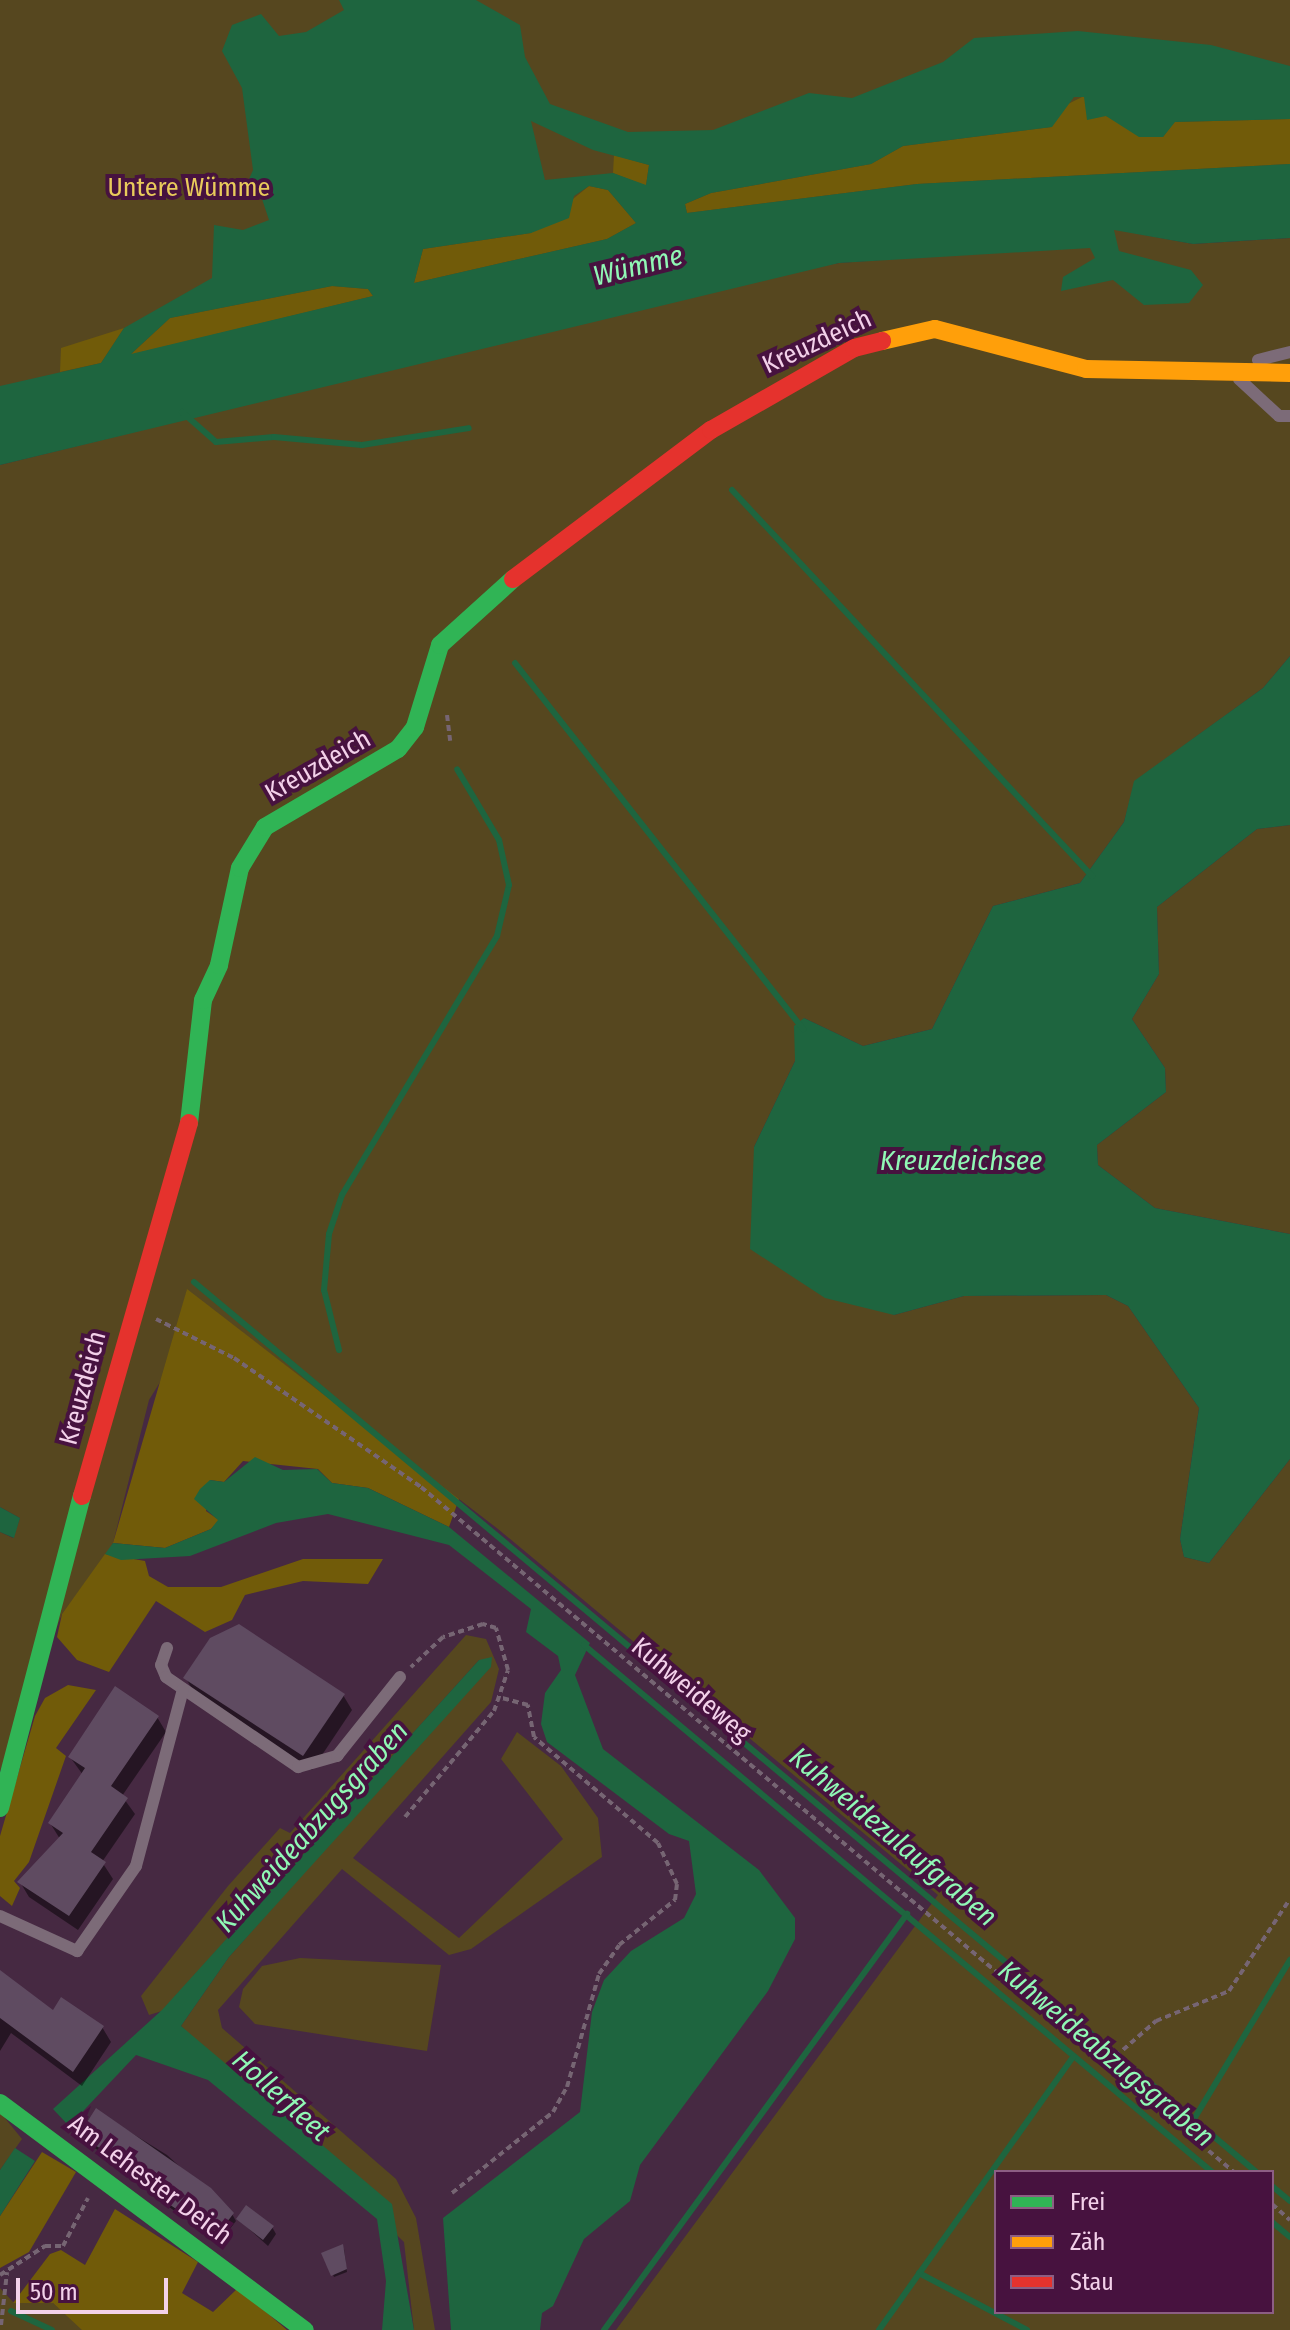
<!DOCTYPE html>
<meta charset="utf-8">
<style>
body{margin:0}
#map{position:relative;width:1290px;height:2330px;overflow:hidden;background:#462942;font-family:"Fira Sans Condensed",sans-serif}
div>[style]{position:absolute}
.green>*{inset:0;background:#56471f}
.forest>*{inset:0;background:#715b09}
.water>*{inset:0;background:#1e653f}
.shadow>*{inset:0;background:#0007}
.stream>*{height:6px;margin:-3px;padding:0 3px;transform-origin:3px;border-radius:3px;background:#1e653f}
.building>*{inset:0;background:#5f4b61}
.path>*{height:4px;margin-top:-2px;transform-origin:0;background:repeating-linear-gradient(90deg,#766573 0 6px,transparent 0 10px)}
.lane>*{height:12px;margin:-6px;padding:0 6px;transform-origin:6px;border-radius:6px;background:#7c6b78}
.fast>*{height:18px;margin:-9px;padding:0 9px;transform-origin:9px;border-radius:9px;background:#30b455}
.slow>*{height:18px;margin:-9px;padding:0 9px;transform-origin:9px;border-radius:9px;background:#ff9f0a}
.jam>*{height:18px;margin:-9px;padding:0 9px;transform-origin:9px;border-radius:9px;background:#e5322d}
span{translate:-50% -50%;white-space:nowrap;text-align:center;line-height:1.15;-webkit-text-stroke:8px #47123f;paint-order:stroke}
.park-label{font-size:26px;color:#e9cb5b}
.street-label{font-size:26px;color:#f3d1ea}
.water-label{font-size:28px;color:#90f8b5;font-style:italic}
.legend{position:absolute;left:994px;top:2170px;width:280px;height:144px;box-sizing:border-box;background:#47123f;border:2px solid #8c5e83;margin:0;padding:10px 14px;list-style:none;font-size:24px;color:#f3d1ea}
.legend li{display:flex;align-items:center;gap:16px;height:40px}
.legend b{width:40px;border:2px solid #8c5e83}
.scale{position:absolute;left:16px;top:2278px;width:152px;height:36px;box-sizing:border-box;border:4px solid #f3d1ea;border-top:0;padding-left:10px;font-size:24px;line-height:28px;white-space:nowrap;color:#f3d1ea;-webkit-text-stroke:6px #47123f;paint-order:stroke}
</style>
<div id="map">
<div class="green">
<i style="clip-path:polygon(0 0,1290px 0,1290px 208px,778px 243px,0 432px)"></i>
<i style="clip-path:polygon(evenodd,1113px 229px,1193px 244px,1290px 238px,1290px 656px,1263px 688px,1135px 781px,1124px 822px,1080px 883px,993px 906px,932px 1029px,863px 1046px,804px 1018px,795px 1061px,754px 1147px,894px 1315px,964px 1296px,1106px 1295px,1128px 1306px,1199px 1408px,1180px 1539px,1184px 1557px,1209px 1563px,1290px 1459px,1290px 2330px,616px 2330px,938px 1895px,498px 1529px,187px 1290px,165px 1374px,149px 1400px,112px 1547px,62px 1614px,0 1771px,0 1532px,13px 1538px,20px 1518px,0 1507px,0 465px,768px 276px,839px 263px,1006px 251px,1113px 229px,996px 2172px,1272px 2172px,1272px 2312px,996px 2312px,996px 2172px)"></i>
<i style="clip-path:polygon(1290px 825px,1290px 1234px,1155px 1208px,1098px 1165px,1097px 1145px,1166px 1092px,1165px 1068px,1132px 1019px,1159px 974px,1157px 907px,1257px 829px)"></i>
<i style="clip-path:polygon(466px 1635px,486px 1639px,499px 1669px,491px 1702px,353px 1858px,459px 1938px,563px 1839px,501px 1759px,517px 1732px,561px 1766px,598px 1818px,602px 1857px,471px 1949px,449px 1955px,342px 1869px,218px 2010px,222px 2028px,396px 2179px,416px 2218px,435px 2330px,414px 2330px,404px 2242px,181px 2026px,229px 1957px,490px 1663px,479px 1660px,162px 2011px,149px 2015px,141px 1996px,228px 1886px,280px 1828px,290px 1833px)"></i>
<i style="clip-path:polygon(300px 1958px,441px 1965px,427px 2051px,255px 2024px,239px 2007px,243px 1989px,262px 1966px)"></i>
<i style="clip-path:polygon(0 2112px,22px 2139px,0 2170px)"></i>
<i style="clip-path:polygon(0 2288px,14px 2303px,53px 2303px,84px 2330px,0 2330px)"></i>
</div>
<div class="forest">
<i style="clip-path:polygon(1084px 96px,1106px 116px,1163px 137px,1174px 122px,1290px 119px,1290px 164px,917px 184px,687px 213px,685px 204px,711px 193px,871px 164px,903px 146px,1051px 127px,1060px 108px)"></i>
<i style="clip-path:polygon(614px 155px,649px 165px,646px 186px,613px 173px)"></i>
<i style="clip-path:polygon(589px 186px,608px 190px,636px 223px,607px 239px,414px 283px,423px 249px,531px 233px)"></i>
<i style="clip-path:polygon(332px 286px,368px 289px,373px 296px,130px 355px,170px 318px)"></i>
<i style="clip-path:polygon(124px 328px,101px 363px,60px 372px,61px 348px)"></i>
<i style="clip-path:polygon(187px 1289px,459px 1499px,449px 1527px,368px 1488px,332px 1483px,318px 1469px,243px 1461px,224px 1482px,210px 1480px,206px 1511px,219px 1520px,211px 1529px,165px 1548px,113px 1543px)"></i>
<i style="clip-path:polygon(105px 1554px,145px 1561px,149px 1576px,168px 1587px,221px 1587px,303px 1559px,383px 1559px,368px 1584px,303px 1581px,245px 1595px,232px 1620px,205px 1632px,156px 1601px,109px 1672px,77px 1660px,57px 1637px,62px 1614px)"></i>
<i style="clip-path:polygon(68px 1685px,96px 1690px,56px 1748px,66px 1756px,29px 1862px,14px 1881px,20px 1888px,12px 1906px,0 1896px,0 1836px,35px 1716px,45px 1698px)"></i>
<i style="clip-path:polygon(42px 2152px,76px 2172px,29px 2252px,0 2268px,0 2216px)"></i>
<i style="clip-path:polygon(115px 2209px,198px 2262px,182px 2293px,213px 2312px,238px 2288px,287px 2330px,82px 2330px,53px 2303px,13px 2303px,50px 2254px,61px 2250px,85px 2265px)"></i>
</div>
<div class="water">
<i style="clip-path:polygon(evenodd,339px 0,476px 0,520px 25px,525px 57px,550px 104px,628px 132px,713px 130px,809px 93px,852px 98px,943px 62px,974px 38px,1078px 31px,1211px 45px,1290px 66px,1290px 119px,1175px 122px,1163px 137px,1139px 137px,1106px 116px,1087px 120px,1084px 97px,1074px 97px,1052px 127px,903px 146px,871px 164px,711px 193px,685px 204px,687px 213px,917px 184px,1290px 164px,1290px 238px,1193px 244px,1114px 230px,1119px 251px,1191px 270px,1203px 285px,1189px 303px,1144px 305px,1113px 280px,1061px 291px,1063px 277px,1095px 258px,1090px 248px,839px 263px,0 465px,0 386px,101px 363px,124px 328px,212px 278px,214px 225px,243px 230px,269px 220px,261px 196px,246px 186px,253px 170px,242px 88px,222px 51px,232px 25px,261px 14px,279px 36px,306px 32px,344px 10px,339px 0,531px 121px,593px 150px,649px 165px,646px 185px,613px 173px,545px 180px,531px 121px,339px 0,589px 186px,608px 190px,636px 223px,607px 239px,414px 283px,423px 249px,531px 233px,569px 218px,574px 196px,589px 186px,339px 0,332px 286px,368px 289px,373px 296px,131px 354px,170px 318px,332px 286px)"></i>
<i style="clip-path:polygon(1290px 656px,1290px 825px,1257px 829px,1157px 907px,1159px 974px,1132px 1019px,1165px 1068px,1166px 1092px,1097px 1145px,1098px 1165px,1155px 1208px,1290px 1234px,1290px 1459px,1209px 1563px,1184px 1557px,1180px 1539px,1199px 1408px,1128px 1306px,1106px 1295px,964px 1296px,894px 1315px,825px 1298px,750px 1249px,754px 1147px,795px 1061px,794px 1026px,804px 1018px,863px 1046px,932px 1029px,993px 906px,1080px 883px,1124px 822px,1134px 781px,1263px 688px)"></i>
<i style="clip-path:polygon(255px 1457px,283px 1470px,317px 1469px,332px 1483px,368px 1488px,449px 1527px,590px 1643px,575px 1675px,603px 1749px,759px 1870px,795px 1918px,795px 1939px,768px 1991px,640px 2165px,630px 2201px,584px 2239px,553px 2306px,542px 2313px,540px 2330px,451px 2330px,443px 2218px,580px 2112px,592px 2012px,604px 1980px,631px 1951px,684px 1918px,696px 1894px,689px 1841px,669px 1834px,547px 1742px,541px 1724px,545px 1693px,561px 1670px,558px 1656px,526px 1632px,531px 1609px,449px 1545px,328px 1514px,276px 1523px,190px 1556px,121px 1560px,105px 1554px,113px 1543px,165px 1548px,211px 1529px,218px 1520px,194px 1499px,200px 1489px,210px 1480px,224px 1482px)"></i>
<i style="clip-path:polygon(0 1507px,20px 1518px,14px 1538px,0 1532px)"></i>
<i style="clip-path:polygon(492px 1657px,491px 1667px,229px 1957px,181px 2026px,392px 2204px,414px 2330px,382px 2330px,386px 2281px,377px 2219px,208px 2080px,136px 2055px,69px 2126px,53px 2109px,162px 2010px,479px 1660px)"></i>
<i style="clip-path:polygon(15px 2148px,35px 2161px,0 2216px,0 2170px)"></i>
</div>
<div class="shadow">
<i style="clip-path:polygon(186px 1678px,343px 1695px,352px 1710px,312px 1770px,194px 1693px)"></i>
<i style="clip-path:polygon(157px 1717px,166px 1732px,122px 1796px,135px 1814px,102px 1862px,113px 1879px,78px 1930px,29px 1897px,20px 1882px,60px 1839px,50px 1823px,83px 1775px,70px 1757px)"></i>
<i style="clip-path:polygon(0 1973px,53px 2013px,102px 2027px,111px 2042px,82px 2086px,11px 2033px,0 2051px)"></i>
<i style="clip-path:polygon(96px 2111px,167px 2155px,232px 2214px,236px 2221px,220px 2242px,166px 2205px,166px 2193px,85px 2142px,81px 2135px)"></i>
<i style="clip-path:polygon(238px 2219px,272px 2227px,276px 2234px,268px 2246px)"></i>
<i style="clip-path:polygon(344px 2249px,347px 2272px,334px 2277px,324px 2254px)"></i>
</div>
<div class="stream">
<i style="left:182px;top:412px;width:45px;rotate:41.4deg"></i>
<i style="left:216px;top:442px;width:58px;rotate:-4.9deg"></i>
<i style="left:274px;top:437px;width:88px;rotate:5.2deg"></i>
<i style="left:362px;top:445px;width:108px;rotate:-9deg"></i>
<i style="left:732px;top:490px;width:528px;rotate:47deg"></i>
<i style="left:515px;top:663px;width:466px;rotate:51.8deg"></i>
<i style="left:194px;top:1282px;width:1386px;rotate:39.96deg"></i>
<i style="left:339px;top:1350px;width:62px;rotate:-104deg"></i>
<i style="left:324px;top:1290px;width:56px;rotate:-84.9deg"></i>
<i style="left:329px;top:1234px;width:41px;rotate:-71.6deg"></i>
<i style="left:342px;top:1195px;width:302px;rotate:-59.1deg"></i>
<i style="left:497px;top:936px;width:52px;rotate:-76.8deg"></i>
<i style="left:509px;top:885px;width:46px;rotate:-102.5deg"></i>
<i style="left:499px;top:840px;width:82px;rotate:-120.6deg"></i>
<i style="left:584px;top:1645px;width:820px;rotate:40deg"></i>
<i style="left:1194px;top:2119px;width:186px;rotate:-58.9deg"></i>
<i style="left:1272px;top:2186px;width:23px;rotate:40deg"></i>
<i style="left:1272px;top:2222px;width:23px;rotate:40deg"></i>
<i style="left:919px;top:2273px;width:122px;rotate:27.8deg"></i>
<i style="left:11px;top:2311px;width:45px;rotate:24.9deg"></i>
<i style="left:604px;top:2330px;width:515px;rotate:-53.93deg"></i>
<i style="left:879px;top:2330px;width:336px;rotate:-54.6deg"></i>
</div>
<div class="building">
<i style="clip-path:polygon(239px 1624px,345px 1694px,303px 1756px,183px 1678px,210px 1638px)"></i>
<i style="clip-path:polygon(115px 1686px,159px 1716px,111px 1786px,128px 1798px,91px 1852px,106px 1862px,69px 1916px,17px 1882px,63px 1833px,48px 1823px,85px 1768px,68px 1757px)"></i>
<i style="clip-path:polygon(0 1970px,53px 2010px,61px 1997px,104px 2026px,73px 2072px,0 2018px)"></i>
<i style="clip-path:polygon(96px 2108px,211px 2188px,234px 2213px,216px 2236px,160px 2198px,166px 2190px,79px 2135px)"></i>
<i style="clip-path:polygon(246px 2205px,274px 2226px,263px 2240px,236px 2219px)"></i>
<i style="clip-path:polygon(343px 2244px,347px 2269px,331px 2276px,321px 2253px)"></i>
</div>
<div class="path">
<i style="left:447px;top:715px;width:26px;rotate:83deg"></i>
<i style="left:156px;top:1319px;width:87px;rotate:26.6deg"></i>
<i style="left:234px;top:1358px;width:227px;rotate:34.6deg"></i>
<i style="left:421px;top:1487px;width:1063px;rotate:40.12deg"></i>
<i style="left:405px;top:1817px;width:138px;rotate:-50deg"></i>
<i style="left:494px;top:1711px;width:43px;rotate:-71.1deg"></i>
<i style="left:508px;top:1670px;width:44px;rotate:-105.9deg"></i>
<i style="left:496px;top:1628px;width:14px;rotate:-163deg"></i>
<i style="left:483px;top:1624px;width:42px;rotate:162deg"></i>
<i style="left:443px;top:1637px;width:44px;rotate:136.8deg"></i>
<i style="left:1108px;top:2063px;width:64px;rotate:-41.2deg"></i>
<i style="left:1156px;top:2021px;width:79px;rotate:-22.3deg"></i>
<i style="left:1229px;top:1991px;width:110px;rotate:-56.5deg"></i>
<i style="left:452px;top:2193px;width:129px;rotate:-38.7deg"></i>
<i style="left:553px;top:2112px;width:29px;rotate:-61deg"></i>
<i style="left:567px;top:2087px;width:117px;rotate:-74.2deg"></i>
<i style="left:599px;top:1974px;width:35px;rotate:-55deg"></i>
<i style="left:619px;top:1945px;width:72px;rotate:-38.8deg"></i>
<i style="left:675px;top:1900px;width:16px;rotate:-83deg"></i>
<i style="left:677px;top:1884px;width:45px;rotate:-114.9deg"></i>
<i style="left:658px;top:1843px;width:163px;rotate:-139.5deg"></i>
<i style="left:534px;top:1737px;width:33px;rotate:-101deg"></i>
<i style="left:528px;top:1705px;width:27px;rotate:-165deg"></i>
<i style="left:1272px;top:2204px;width:24px;rotate:42deg"></i>
<i style="left:0;top:2275px;width:54px;rotate:-32.8deg"></i>
<i style="left:45px;top:2246px;width:18px"></i>
<i style="left:63px;top:2246px;width:54px;rotate:-62.5deg"></i>
<i style="left:1px;top:2325px;width:53px;rotate:-83.5deg"></i>
</div>
<div class="lane">
<i style="left:1258px;top:360px;width:33px;rotate:-14deg"></i>
<i style="left:1239px;top:379px;width:54px;rotate:42.8deg"></i>
<i style="left:1279px;top:416px;width:11px"></i>
<i style="left:167px;top:1648px;width:18px;rotate:109deg"></i>
<i style="left:161px;top:1665px;width:13px;rotate:67deg"></i>
<i style="left:166px;top:1677px;width:160px;rotate:34.3deg"></i>
<i style="left:298px;top:1767px;width:41px;rotate:-15.8deg"></i>
<i style="left:337px;top:1756px;width:101px;rotate:-51.4deg"></i>
<i style="left:0;top:1916px;width:85px;rotate:24.4deg"></i>
<i style="left:77px;top:1951px;width:103px;rotate:-55.2deg"></i>
<i style="left:136px;top:1866px;width:183px;rotate:-75.1deg"></i>
</div>
<div class="fast">
<i style="left:189px;top:1123px;width:124px;rotate:-83.5deg"></i>
<i style="left:203px;top:1000px;width:38px;rotate:-65deg"></i>
<i style="left:219px;top:965px;width:99px;rotate:-77.8deg"></i>
<i style="left:240px;top:868px;width:48px;rotate:-58.6deg"></i>
<i style="left:265px;top:827px;width:154px;rotate:-30.4deg"></i>
<i style="left:398px;top:749px;width:28px;rotate:-52deg"></i>
<i style="left:415px;top:727px;width:86px;rotate:-73deg"></i>
<i style="left:440px;top:645px;width:98px;rotate:-42.1deg"></i>
<i style="left:0;top:1808px;width:323px;rotate:-75.3deg"></i>
<i style="left:0;top:2103px;width:380px;rotate:36.7deg"></i>
</div>
<div class="slow">
<i style="left:882px;top:341px;width:54px;rotate:-12.8deg"></i>
<i style="left:935px;top:329px;width:156px;rotate:14.8deg"></i>
<i style="left:1086px;top:369px;width:204px;rotate:1.1deg"></i>
</div>
<div class="jam">
<i style="left:513px;top:579px;width:248px;rotate:-37deg"></i>
<i style="left:711px;top:430px;width:165px;rotate:-29.8deg"></i>
<i style="left:854px;top:348px;width:29px;rotate:-14deg"></i>
<i style="left:82px;top:1496px;width:388px;rotate:-74deg"></i>
</div>
<div class="park-label">
<span style="left:189px;top:188px">Untere Wümme</span>
</div>
<div class="street-label">
<span style="left:817px;top:342px;rotate:-25deg">Kreuzdeich</span>
<span style="left:318px;top:766px;rotate:-30deg">Kreuzdeich</span>
<span style="left:83px;top:1388px;rotate:-75deg">Kreuzdeich</span>
<span style="left:691px;top:1690px;rotate:40deg">Kuhweideweg</span>
<span style="left:150px;top:2180px;rotate:37deg">Am Lehester Deich</span>
</div>
<div class="water-label">
<span style="left:638px;top:266px;rotate:-14deg">Wümme</span>
<span style="left:961px;top:1161px">Kreuzdeichsee</span>
<span style="left:312px;top:1827px;rotate:-48deg">Kuhweideabzugsgraben</span>
<span style="left:893px;top:1837px;rotate:40deg">Kuhweidezulaufgraben</span>
<span style="left:1106px;top:2054px;rotate:40deg">Kuhweideabzugsgraben</span>
<span style="left:281px;top:2096px;rotate:42deg">Hollerfleet</span>
</div>
<ul class="legend">
<li><b style="height:10px;background:#30b455"></b>Frei</li>
<li><b style="height:10px;background:#ff9f0a"></b>Zäh</li>
<li><b style="height:10px;background:#e5322d"></b>Stau</li>
</ul>
<div class="scale">50 m</div>
</div>
